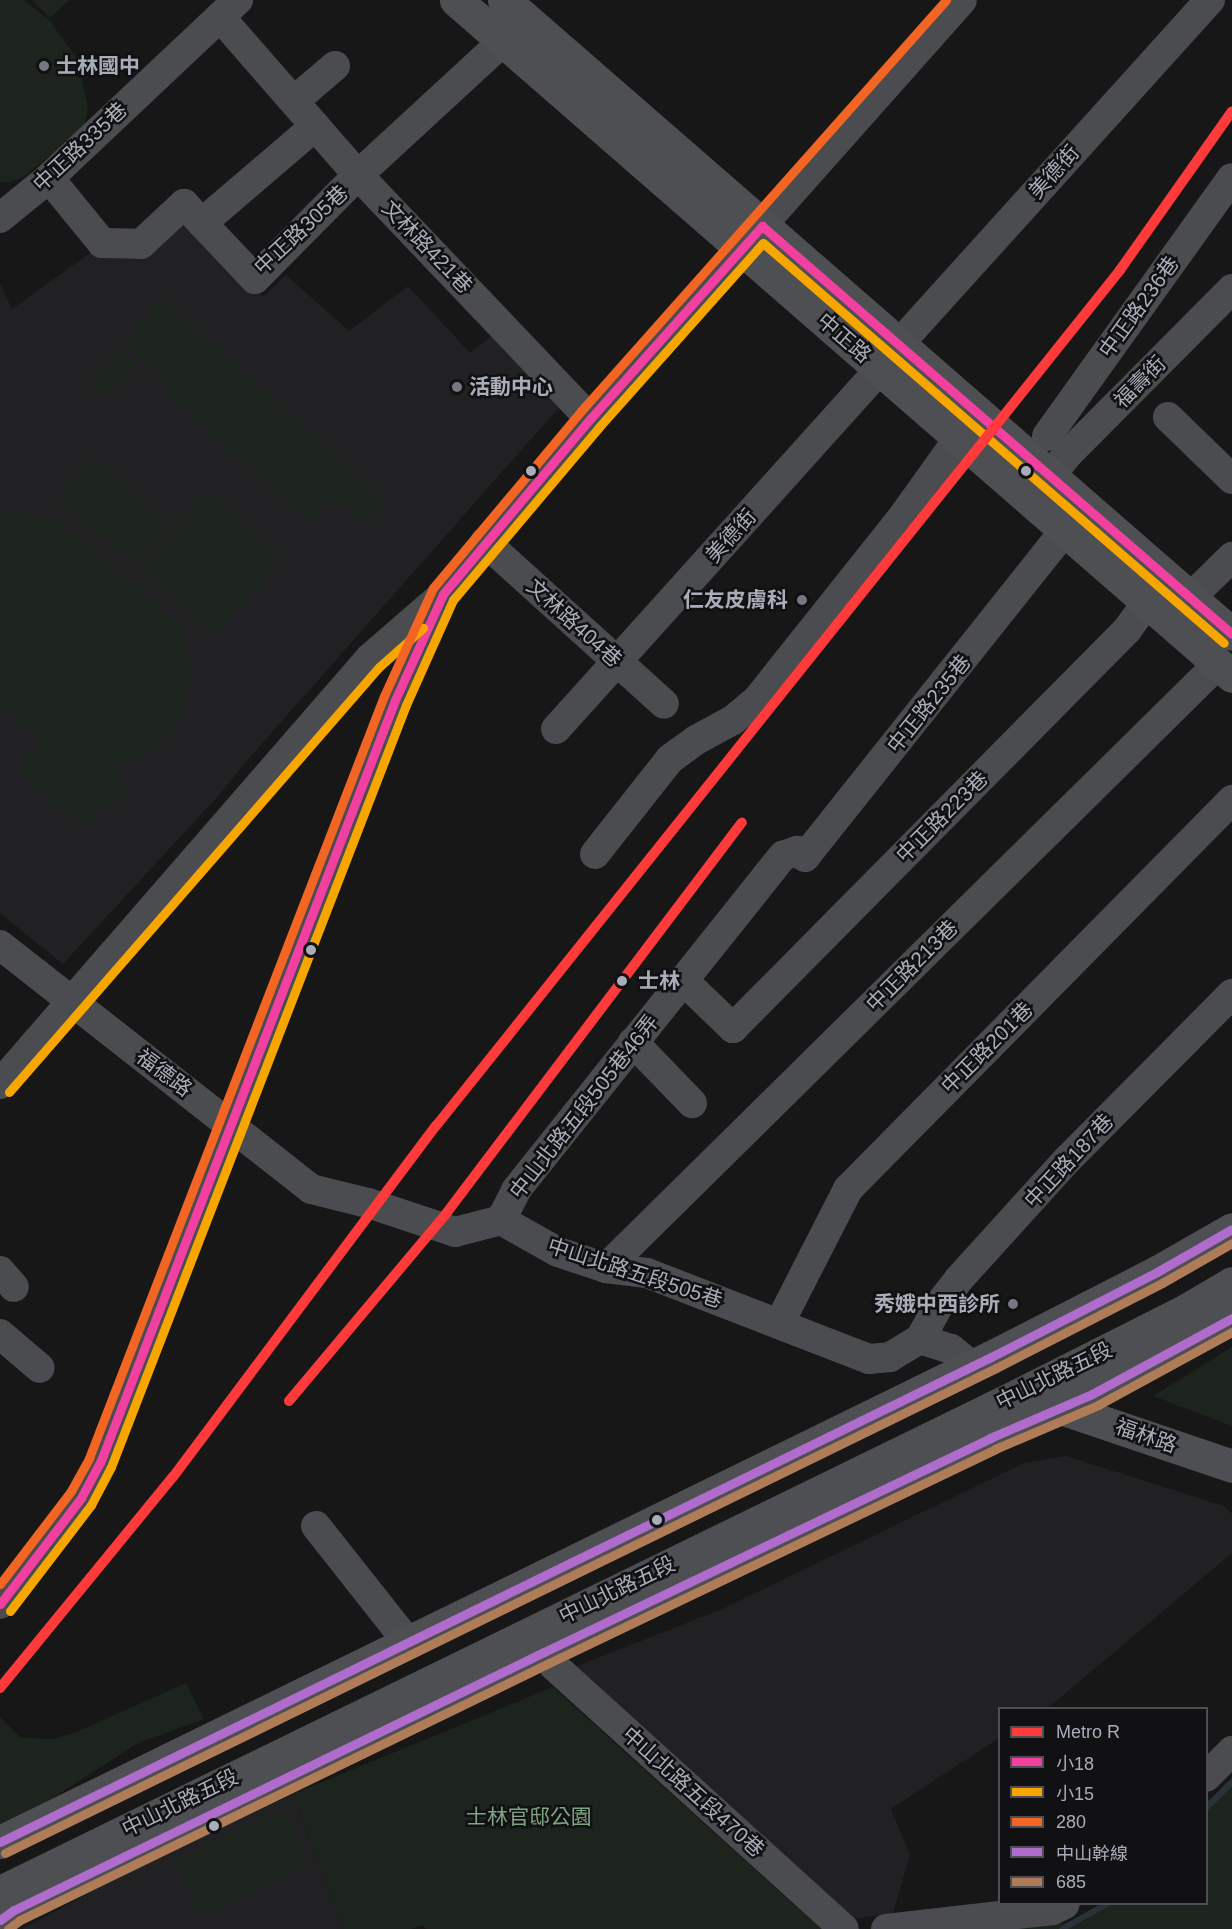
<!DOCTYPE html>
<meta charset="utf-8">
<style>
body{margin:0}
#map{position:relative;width:1232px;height:1929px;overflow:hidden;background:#171717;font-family:Helvetica,"Noto Sans TC",sans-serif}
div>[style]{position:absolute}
.built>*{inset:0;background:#212123}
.green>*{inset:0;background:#1d241e}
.stream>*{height:6px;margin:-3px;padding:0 3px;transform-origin:3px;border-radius:3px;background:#2a3239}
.minor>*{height:30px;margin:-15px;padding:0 15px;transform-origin:15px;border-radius:15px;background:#4b4c50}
.major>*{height:33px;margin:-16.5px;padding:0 16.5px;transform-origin:16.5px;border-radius:16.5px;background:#4d4f52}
.bus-1>*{height:9px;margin:-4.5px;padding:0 4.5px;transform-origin:4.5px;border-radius:4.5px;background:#f240a1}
.bus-2>*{height:9px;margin:-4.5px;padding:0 4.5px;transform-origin:4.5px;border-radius:4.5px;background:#f7a600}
.bus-3>*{height:9px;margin:-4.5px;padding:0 4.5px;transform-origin:4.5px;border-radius:4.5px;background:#f26522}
.bus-4>*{height:9px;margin:-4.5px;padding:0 4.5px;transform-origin:4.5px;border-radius:4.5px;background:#b06ccc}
.bus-5>*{height:9px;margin:-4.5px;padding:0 4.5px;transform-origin:4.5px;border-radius:4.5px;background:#b07c57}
.metro-1>*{height:10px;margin:-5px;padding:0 5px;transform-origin:5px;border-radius:5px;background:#ff3a3a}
.dots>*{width:16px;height:16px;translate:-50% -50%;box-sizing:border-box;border:3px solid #111113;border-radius:50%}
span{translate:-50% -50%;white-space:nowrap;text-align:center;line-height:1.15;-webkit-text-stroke:5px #111113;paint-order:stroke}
.poi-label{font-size:21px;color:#a8adb8;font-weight:700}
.left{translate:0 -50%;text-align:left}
.right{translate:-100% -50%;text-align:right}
.street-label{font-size:21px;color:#a8adb8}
.stop-label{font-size:21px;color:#a8adb8;font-weight:700}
.park-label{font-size:21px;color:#7fa381}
.legend{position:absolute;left:998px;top:1707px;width:210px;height:198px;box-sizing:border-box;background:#111113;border:2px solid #4d4f55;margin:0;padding:8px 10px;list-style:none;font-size:18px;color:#a8adb8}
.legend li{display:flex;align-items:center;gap:12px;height:30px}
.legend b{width:30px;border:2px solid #4d4f55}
</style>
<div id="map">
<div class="built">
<i style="clip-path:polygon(181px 214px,263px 297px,286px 275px,349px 331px,408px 286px,470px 353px,495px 333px,562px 404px,244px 764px,220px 794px,63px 964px,0 913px,0 284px,12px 309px,97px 248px)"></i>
<i style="clip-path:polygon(1066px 1456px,1224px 1506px,1232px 1514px,1232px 1553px,1054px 1703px,1045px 1708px,1000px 1708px,999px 1738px,891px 1809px,910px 1855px,893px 1913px,846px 1920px,575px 1667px,722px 1609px,1024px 1463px)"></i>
<i style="clip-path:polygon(293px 1794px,343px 1929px,22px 1929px,147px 1862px)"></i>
</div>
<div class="green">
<i style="clip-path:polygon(0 0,24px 0,50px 21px,78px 60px,88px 109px,83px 130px,23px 177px,8px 183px,0 182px)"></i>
<i style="clip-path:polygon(32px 0,69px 0,50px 18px)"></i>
<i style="clip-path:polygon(161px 297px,209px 340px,169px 385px,121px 343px)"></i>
<i style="clip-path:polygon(212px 342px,354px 471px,308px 522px,166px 392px)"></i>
<i style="clip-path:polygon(118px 349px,137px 365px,106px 399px,87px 383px)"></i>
<i style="clip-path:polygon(93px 457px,170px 525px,133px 564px,56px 499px)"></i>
<i style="clip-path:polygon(356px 473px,388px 503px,366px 526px,334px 497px)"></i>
<i style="clip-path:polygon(207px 490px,283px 558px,213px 635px,138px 567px)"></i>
<i style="clip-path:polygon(7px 511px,42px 516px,73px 533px,171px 618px,184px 637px,192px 661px,192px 678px,181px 718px,159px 747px,124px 764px,107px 763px,132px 789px,115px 807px,0 705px,0 513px)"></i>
<i style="clip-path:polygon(40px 742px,107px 802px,83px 827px,16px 770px)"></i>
<i style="clip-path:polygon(1232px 1347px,1232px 1426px,1153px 1396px)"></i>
<i style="clip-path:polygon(186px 1683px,204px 1719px,138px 1743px,0 1832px,0 1717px,21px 1738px,54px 1739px,79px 1731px)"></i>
<i style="clip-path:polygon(553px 1687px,651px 1776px,821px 1929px,426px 1929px,423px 1925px,411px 1929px,343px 1929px,293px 1794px)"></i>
<i style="clip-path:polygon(1232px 1777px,1232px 1929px,1010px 1929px,1085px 1921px,1103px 1904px,1206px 1904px,1207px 1802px)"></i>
<i style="clip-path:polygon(280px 1809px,308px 1863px,201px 1915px,175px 1862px)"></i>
</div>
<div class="stream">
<i style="left:1206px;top:1808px;width:37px;rotate:-45deg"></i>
<i style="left:1062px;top:1929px;width:51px;rotate:-29.1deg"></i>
</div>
<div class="minor">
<i style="left:220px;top:17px;width:210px;rotate:48.9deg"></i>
<i style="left:358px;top:175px;width:337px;rotate:46.4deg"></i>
<i style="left:294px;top:101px;width:54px;rotate:-40.5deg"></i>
<i style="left:49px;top:178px;width:84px;rotate:50.8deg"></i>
<i style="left:102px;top:243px;width:39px;rotate:1deg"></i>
<i style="left:141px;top:244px;width:59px;rotate:-42.9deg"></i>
<i style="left:184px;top:204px;width:103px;rotate:46.6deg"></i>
<i style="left:255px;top:279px;width:146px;rotate:-45.3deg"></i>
<i style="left:358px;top:175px;width:197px;rotate:-42.7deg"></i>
<i style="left:0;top:218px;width:63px;rotate:-39.2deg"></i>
<i style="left:49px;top:178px;width:260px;rotate:-43.3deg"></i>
<i style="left:202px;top:223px;width:149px;rotate:-40.6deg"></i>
<i style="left:899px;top:344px;width:464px;rotate:-47.9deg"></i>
<i style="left:1168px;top:417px;width:89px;rotate:44.1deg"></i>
<i style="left:1047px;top:436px;width:317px;rotate:-54.4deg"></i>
<i style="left:1050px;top:476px;width:27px;rotate:-51deg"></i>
<i style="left:1067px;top:455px;width:234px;rotate:-45.2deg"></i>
<i style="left:485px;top:542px;width:241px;rotate:42.1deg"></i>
<i style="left:1190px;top:598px;width:59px;rotate:-44.3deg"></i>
<i style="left:556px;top:729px;width:484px;rotate:-48deg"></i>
<i style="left:595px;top:854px;width:121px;rotate:-51.7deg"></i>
<i style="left:670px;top:759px;width:32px;rotate:-36deg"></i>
<i style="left:696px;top:740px;width:42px;rotate:-28.4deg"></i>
<i style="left:733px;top:720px;width:31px;rotate:-40deg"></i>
<i style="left:757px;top:700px;width:236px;rotate:-51.5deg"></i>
<i style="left:904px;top:515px;width:95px;rotate:-54.5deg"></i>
<i style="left:0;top:945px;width:395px;rotate:38.1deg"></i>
<i style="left:311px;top:1189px;width:59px;rotate:13.8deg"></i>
<i style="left:368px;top:1203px;width:92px;rotate:18.4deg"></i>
<i style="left:455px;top:1232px;width:48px;rotate:-14.6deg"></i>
<i style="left:501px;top:1220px;width:65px;rotate:29.3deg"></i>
<i style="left:558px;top:1252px;width:51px;rotate:18.4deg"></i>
<i style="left:606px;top:1268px;width:41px;rotate:7deg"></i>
<i style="left:647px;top:1273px;width:238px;rotate:21.2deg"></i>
<i style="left:869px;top:1359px;width:21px;rotate:-5deg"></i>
<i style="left:890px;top:1357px;width:35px;rotate:-31deg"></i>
<i style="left:920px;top:1339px;width:33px;rotate:18deg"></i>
<i style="left:951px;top:1349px;width:26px;rotate:39deg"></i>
<i style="left:684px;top:981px;width:68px;rotate:43.8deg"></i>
<i style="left:733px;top:1028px;width:560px;rotate:-45.29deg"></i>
<i style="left:1127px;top:630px;width:34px;rotate:-54deg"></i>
<i style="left:633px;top:1042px;width:85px;rotate:46deg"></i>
<i style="left:0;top:1084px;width:564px;rotate:-49.02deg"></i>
<i style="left:370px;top:658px;width:89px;rotate:-40.9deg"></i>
<i style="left:501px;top:1220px;width:34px;rotate:-63deg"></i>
<i style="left:516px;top:1190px;width:428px;rotate:-51.4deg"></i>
<i style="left:783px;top:856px;width:15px;rotate:-20deg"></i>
<i style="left:797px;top:851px;width:10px;rotate:37deg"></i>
<i style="left:805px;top:857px;width:418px;rotate:-51.5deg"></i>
<i style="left:606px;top:1268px;width:860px;rotate:-44.62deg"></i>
<i style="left:0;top:1271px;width:21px;rotate:49deg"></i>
<i style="left:779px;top:1324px;width:152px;rotate:-62.9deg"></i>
<i style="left:848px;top:1189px;width:547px;rotate:-45.37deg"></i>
<i style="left:0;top:1334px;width:52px;rotate:40.4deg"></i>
<i style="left:920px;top:1339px;width:38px;rotate:-61deg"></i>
<i style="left:938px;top:1306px;width:34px;rotate:-52deg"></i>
<i style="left:959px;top:1279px;width:162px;rotate:-47.8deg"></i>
<i style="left:1068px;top:1159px;width:233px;rotate:-45.2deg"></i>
<i style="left:316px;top:1526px;width:134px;rotate:51.7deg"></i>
<i style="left:399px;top:1631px;width:15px;rotate:62deg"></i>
<i style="left:0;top:1604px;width:133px;rotate:-52.6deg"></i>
<i style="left:81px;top:1498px;width:40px;rotate:-62deg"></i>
<i style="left:100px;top:1463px;width:818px;rotate:-68.86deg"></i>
<i style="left:395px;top:700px;width:116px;rotate:-65.6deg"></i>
<i style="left:443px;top:594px;width:229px;rotate:-50deg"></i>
<i style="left:590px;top:419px;width:560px;rotate:-48.4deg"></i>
<i style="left:544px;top:1652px;width:17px;rotate:54deg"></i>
<i style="left:554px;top:1666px;width:391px;rotate:42.2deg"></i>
<i style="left:1206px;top:1777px;width:37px;rotate:-45deg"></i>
<i style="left:886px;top:1929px;width:168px;rotate:-6.5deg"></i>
<i style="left:1053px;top:1910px;width:13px;rotate:-27deg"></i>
</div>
<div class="major">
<i style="left:456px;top:0;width:1029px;rotate:41.06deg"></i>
<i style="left:504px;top:0;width:965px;rotate:41.05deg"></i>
<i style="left:1052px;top:1405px;width:190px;rotate:18.7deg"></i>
<i style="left:0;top:1842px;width:1103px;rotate:-26.08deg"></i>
<i style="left:991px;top:1357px;width:186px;rotate:-27.1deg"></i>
<i style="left:1157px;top:1272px;width:86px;rotate:-29.8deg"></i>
<i style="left:0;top:1892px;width:1135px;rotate:-26.02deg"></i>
<i style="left:1020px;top:1394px;width:188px;rotate:-26.8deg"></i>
<i style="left:1188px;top:1309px;width:51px;rotate:-30.6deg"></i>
<i style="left:0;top:1920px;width:17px;rotate:-36deg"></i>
<i style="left:14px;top:1910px;width:589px;rotate:-25.96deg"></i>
<i style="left:544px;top:1652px;width:495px;rotate:-25.6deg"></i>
<i style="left:990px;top:1438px;width:111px;rotate:-23.3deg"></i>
<i style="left:1092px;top:1394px;width:159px;rotate:-28.5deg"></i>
</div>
<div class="bus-1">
<i style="left:0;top:1604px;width:133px;rotate:-52.6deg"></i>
<i style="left:81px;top:1498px;width:40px;rotate:-62deg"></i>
<i style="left:100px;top:1463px;width:818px;rotate:-68.86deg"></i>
<i style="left:395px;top:700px;width:116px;rotate:-65.6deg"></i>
<i style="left:443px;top:594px;width:229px;rotate:-50deg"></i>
<i style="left:590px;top:419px;width:259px;rotate:-48.3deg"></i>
<i style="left:762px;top:226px;width:622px;rotate:40.96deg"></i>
</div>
<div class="bus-2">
<i style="left:9px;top:1092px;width:563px;rotate:-48.96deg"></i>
<i style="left:379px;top:667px;width:59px;rotate:-41.6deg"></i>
<i style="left:10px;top:1611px;width:133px;rotate:-52.6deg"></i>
<i style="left:91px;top:1505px;width:43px;rotate:-62.2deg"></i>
<i style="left:111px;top:1467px;width:817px;rotate:-68.84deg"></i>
<i style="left:406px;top:705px;width:115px;rotate:-65.9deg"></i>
<i style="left:453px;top:600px;width:226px;rotate:-49.8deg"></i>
<i style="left:599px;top:427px;width:246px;rotate:-48.3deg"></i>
<i style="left:763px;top:243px;width:610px;rotate:40.95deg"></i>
</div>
<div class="bus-3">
<i style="left:0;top:1584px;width:117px;rotate:-52.6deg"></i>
<i style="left:71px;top:1491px;width:38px;rotate:-61deg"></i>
<i style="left:89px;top:1458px;width:817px;rotate:-68.84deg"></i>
<i style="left:384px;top:696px;width:119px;rotate:-65.6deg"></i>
<i style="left:433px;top:588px;width:231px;rotate:-50.1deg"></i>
<i style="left:581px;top:411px;width:550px;rotate:-48.39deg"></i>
</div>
<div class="bus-4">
<i style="left:0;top:1842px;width:1103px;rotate:-26.08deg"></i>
<i style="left:991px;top:1357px;width:186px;rotate:-27.1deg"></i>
<i style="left:1157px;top:1272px;width:86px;rotate:-29.8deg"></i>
<i style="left:0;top:1920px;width:17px;rotate:-36deg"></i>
<i style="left:14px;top:1910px;width:589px;rotate:-25.96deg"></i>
<i style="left:544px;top:1652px;width:495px;rotate:-25.6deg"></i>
<i style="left:990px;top:1438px;width:111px;rotate:-23.3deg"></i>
<i style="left:1092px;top:1394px;width:159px;rotate:-28.5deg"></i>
</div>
<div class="bus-5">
<i style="left:5px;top:1853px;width:1103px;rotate:-26.08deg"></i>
<i style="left:996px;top:1368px;width:186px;rotate:-27.1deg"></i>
<i style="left:1162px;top:1283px;width:81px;rotate:-29.7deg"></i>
<i style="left:8px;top:1929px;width:15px;rotate:-37deg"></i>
<i style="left:20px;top:1920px;width:588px;rotate:-25.91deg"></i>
<i style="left:549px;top:1663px;width:495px;rotate:-25.6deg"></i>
<i style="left:995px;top:1449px;width:112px;rotate:-23.1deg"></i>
<i style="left:1098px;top:1405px;width:153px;rotate:-28.6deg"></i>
</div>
<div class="metro-1">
<i style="left:289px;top:1401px;width:243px;rotate:-50deg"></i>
<i style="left:445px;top:1215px;width:492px;rotate:-52.9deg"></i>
<i style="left:0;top:1688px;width:273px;rotate:-50.7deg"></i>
<i style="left:173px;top:1477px;width:439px;rotate:-53.2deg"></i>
<i style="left:436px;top:1126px;width:1096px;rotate:-51.37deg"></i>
<i style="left:1120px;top:270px;width:194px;rotate:-54.8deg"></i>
</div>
<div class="dots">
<i style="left:44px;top:66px;background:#757880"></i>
<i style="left:457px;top:387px;background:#757880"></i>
<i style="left:531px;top:471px;background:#a8adb8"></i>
<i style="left:1026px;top:471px;background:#a8adb8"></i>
<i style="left:802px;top:600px;background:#757880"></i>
<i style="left:311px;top:950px;background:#a8adb8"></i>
<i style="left:622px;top:981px;background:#a8adb8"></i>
<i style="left:1013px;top:1304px;background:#757880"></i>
<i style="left:657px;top:1520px;background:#a8adb8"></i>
<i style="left:214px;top:1826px;background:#a8adb8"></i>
</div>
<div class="poi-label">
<span class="left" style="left:56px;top:66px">士林國中</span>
<span class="left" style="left:469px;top:387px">活動中心</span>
<span class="right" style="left:788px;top:600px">仁友皮膚科</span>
<span class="right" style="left:1000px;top:1304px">秀娥中西診所</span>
</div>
<div class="street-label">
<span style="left:80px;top:147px;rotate:-43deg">中正路335巷</span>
<span style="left:1054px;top:172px;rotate:-48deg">美德街</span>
<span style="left:301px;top:230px;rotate:-43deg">中正路305巷</span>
<span style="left:427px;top:247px;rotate:46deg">文林路421巷</span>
<span style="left:1139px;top:307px;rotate:-54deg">中正路236巷</span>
<span style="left:844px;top:338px;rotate:41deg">中正路</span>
<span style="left:1140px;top:382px;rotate:-45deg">福壽街</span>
<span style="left:731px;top:536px;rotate:-48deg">美德街</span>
<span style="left:574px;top:623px;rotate:42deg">文林路404巷</span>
<span style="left:929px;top:704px;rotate:-51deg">中正路235巷</span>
<span style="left:942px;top:817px;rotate:-45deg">中正路223巷</span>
<span style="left:912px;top:966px;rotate:-45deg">中正路213巷</span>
<span style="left:987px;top:1048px;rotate:-45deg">中正路201巷</span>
<span style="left:164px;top:1073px;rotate:37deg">福德路</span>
<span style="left:584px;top:1107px;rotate:-52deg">中山北路五段505巷46弄</span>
<span style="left:1069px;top:1161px;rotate:-47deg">中正路187巷</span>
<span style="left:635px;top:1273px;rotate:18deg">中山北路五段505巷</span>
<span style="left:1054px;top:1376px;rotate:-26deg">中山北路五段</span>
<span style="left:1146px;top:1436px;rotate:19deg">福林路</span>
<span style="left:617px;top:1590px;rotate:-26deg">中山北路五段</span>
<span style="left:693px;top:1792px;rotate:42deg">中山北路五段470巷</span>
<span style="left:180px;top:1803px;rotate:-26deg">中山北路五段</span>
</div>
<div class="stop-label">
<span class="left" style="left:638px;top:981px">士林</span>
</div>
<div class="park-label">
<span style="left:529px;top:1817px">士林官邸公園</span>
</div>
<ul class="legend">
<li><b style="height:8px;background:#ff3a3a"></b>Metro R</li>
<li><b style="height:8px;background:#f240a1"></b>小18</li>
<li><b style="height:8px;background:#f7a600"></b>小15</li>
<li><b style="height:8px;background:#f26522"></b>280</li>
<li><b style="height:8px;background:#b06ccc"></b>中山幹線</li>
<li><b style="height:8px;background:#b07c57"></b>685</li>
</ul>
</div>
